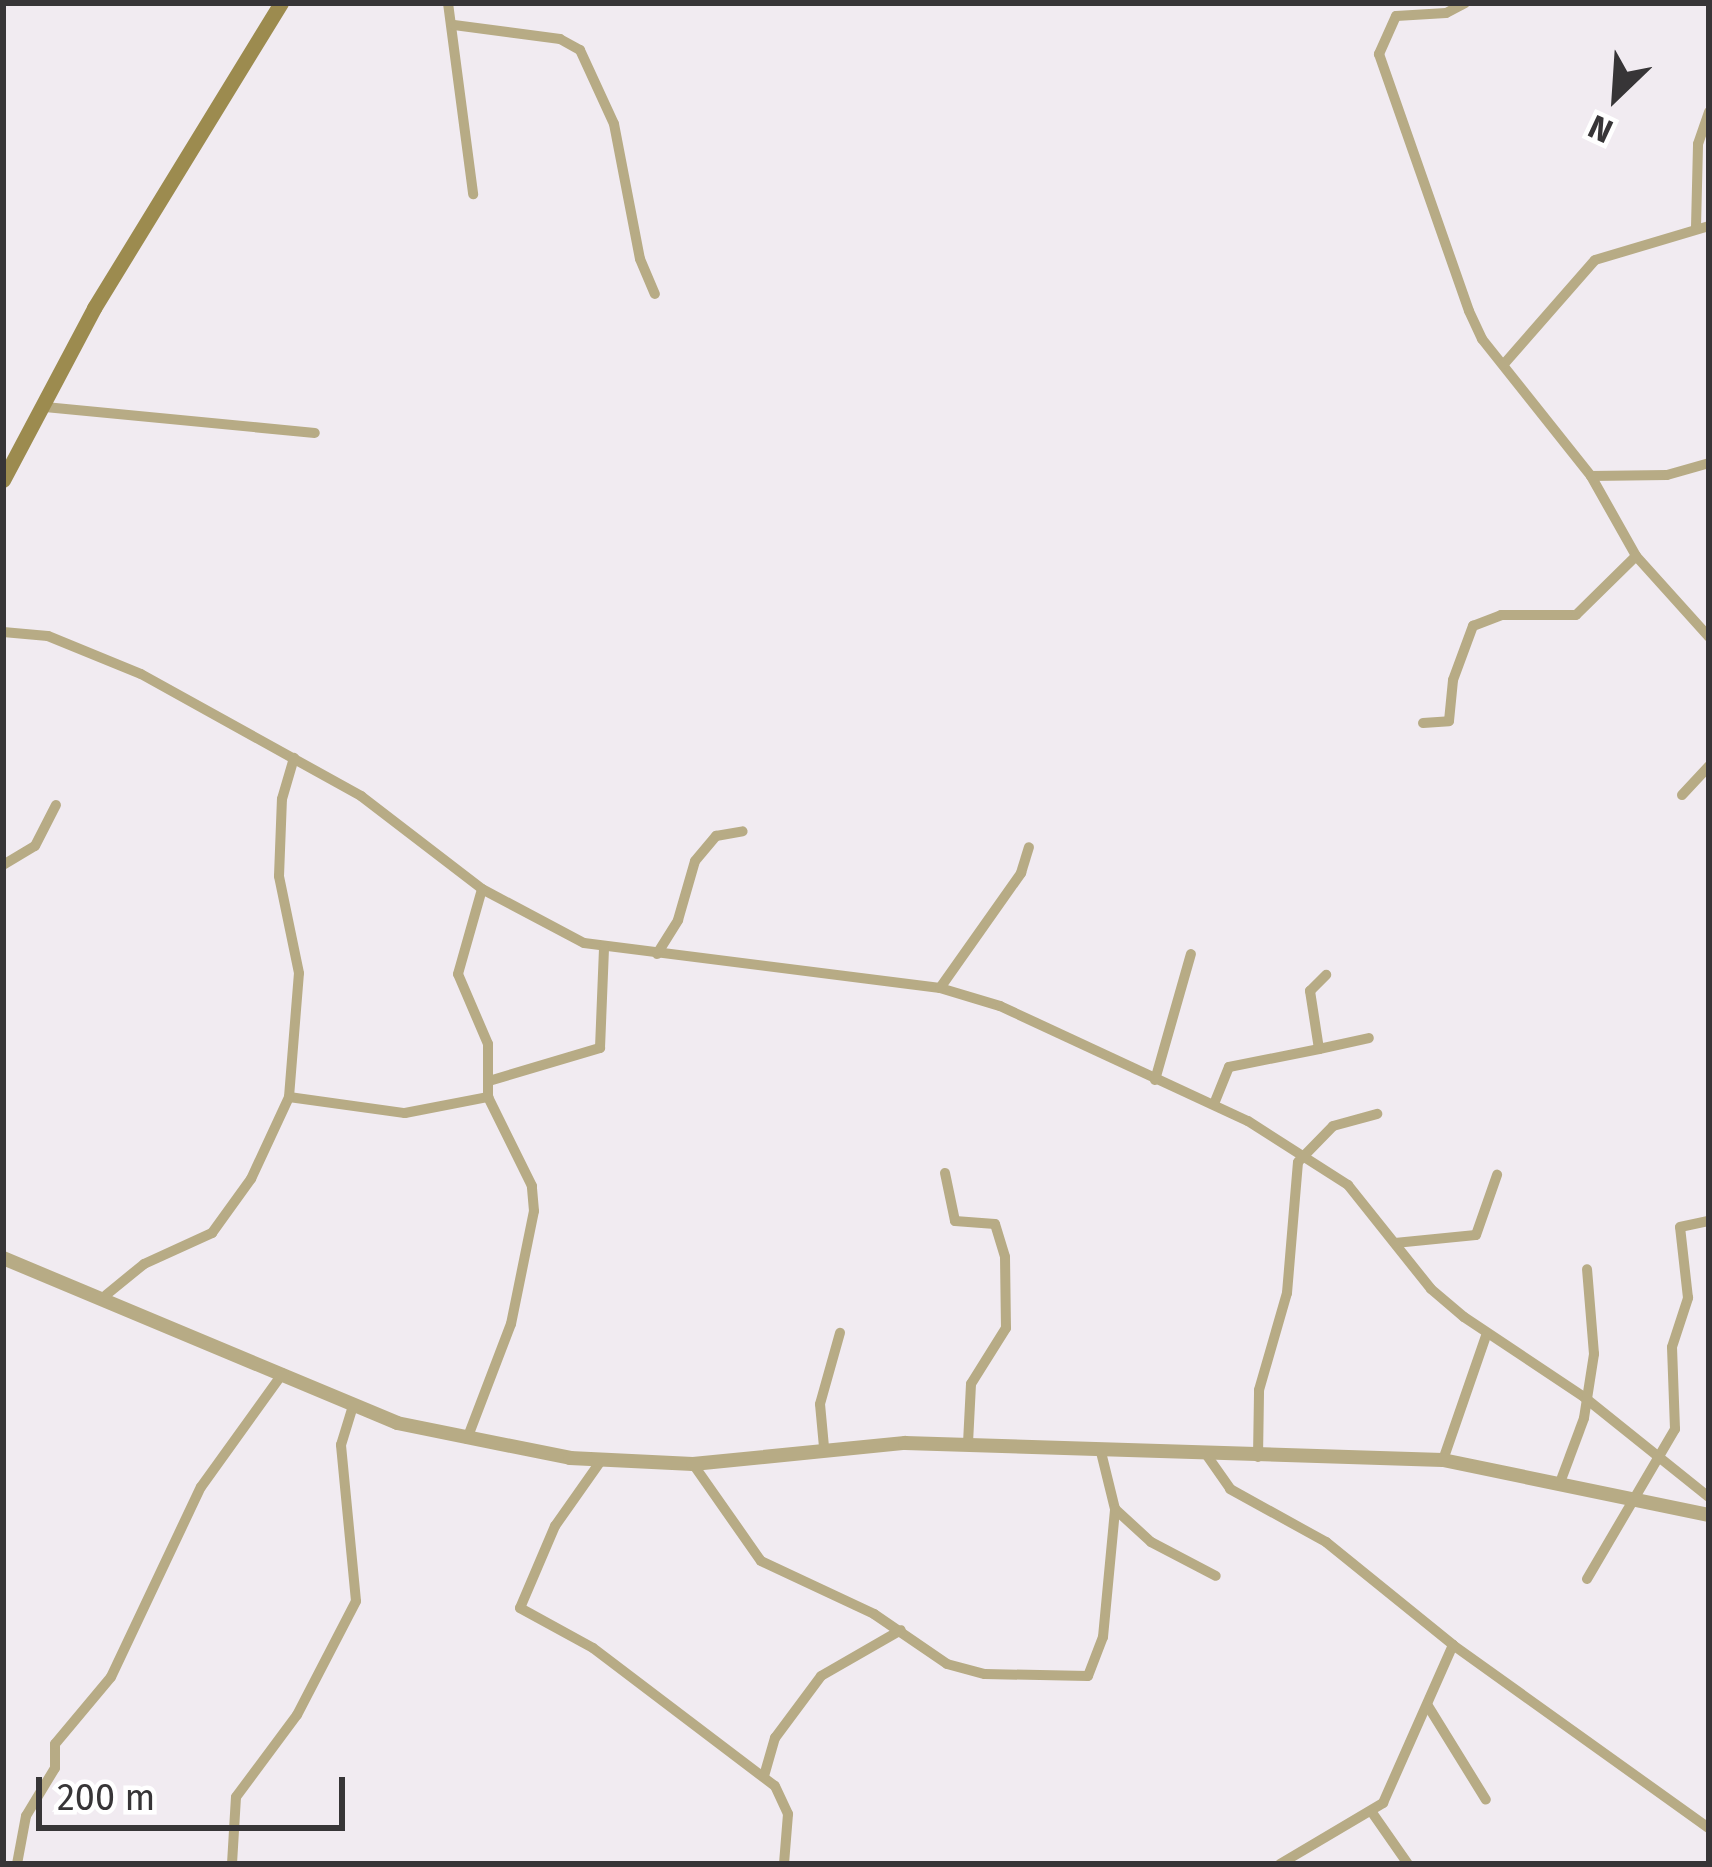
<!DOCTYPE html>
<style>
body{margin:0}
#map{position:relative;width:1712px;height:1867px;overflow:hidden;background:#f1ebf1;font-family:"Fira Sans",sans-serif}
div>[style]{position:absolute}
.minor>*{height:10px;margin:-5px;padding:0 5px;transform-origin:5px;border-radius:5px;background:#b7ab85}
.tertiary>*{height:14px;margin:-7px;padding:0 7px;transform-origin:7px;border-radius:7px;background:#b7ab85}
.secondary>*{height:15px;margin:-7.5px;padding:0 7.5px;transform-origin:7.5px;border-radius:7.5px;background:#9c8b4f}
span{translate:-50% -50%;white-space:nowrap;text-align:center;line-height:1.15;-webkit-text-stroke:9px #fff;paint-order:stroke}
.frame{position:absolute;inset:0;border:6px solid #373537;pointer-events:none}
.north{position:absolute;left:1556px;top:36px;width:120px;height:120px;-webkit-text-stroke:9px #fff;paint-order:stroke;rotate:205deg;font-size:33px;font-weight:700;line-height:48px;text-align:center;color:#373537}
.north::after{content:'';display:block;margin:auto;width:42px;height:54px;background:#373537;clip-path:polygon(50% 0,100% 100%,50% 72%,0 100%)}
.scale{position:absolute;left:36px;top:1777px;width:309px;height:54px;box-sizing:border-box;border:6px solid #373537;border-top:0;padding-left:15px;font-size:36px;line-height:42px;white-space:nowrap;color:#373537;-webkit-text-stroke:9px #fff;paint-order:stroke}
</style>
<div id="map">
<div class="minor">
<i style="left:448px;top:3px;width:193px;rotate:82.5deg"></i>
<i style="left:1465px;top:3px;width:21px;rotate:152deg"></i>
<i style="left:1446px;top:13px;width:50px;rotate:176.6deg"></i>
<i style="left:1396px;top:16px;width:42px;rotate:114.1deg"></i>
<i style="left:1379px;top:54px;width:272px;rotate:70.7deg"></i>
<i style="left:1469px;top:311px;width:31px;rotate:65deg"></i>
<i style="left:1482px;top:339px;width:175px;rotate:51.5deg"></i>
<i style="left:1591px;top:476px;width:92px;rotate:60.6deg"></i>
<i style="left:1636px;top:556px;width:109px;rotate:48deg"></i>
<i style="left:454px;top:25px;width:107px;rotate:7.5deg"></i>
<i style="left:560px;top:39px;width:23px;rotate:29deg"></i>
<i style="left:580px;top:50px;width:81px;rotate:65.3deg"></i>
<i style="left:614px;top:124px;width:137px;rotate:79.1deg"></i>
<i style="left:640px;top:259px;width:38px;rotate:67deg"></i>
<i style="left:1696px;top:227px;width:83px;rotate:-88.6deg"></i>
<i style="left:1698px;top:144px;width:34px;rotate:-71deg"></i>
<i style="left:1504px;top:364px;width:138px;rotate:-48.8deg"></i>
<i style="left:1595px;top:260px;width:119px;rotate:-16.6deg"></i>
<i style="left:45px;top:407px;width:271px;rotate:5.5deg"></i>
<i style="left:1591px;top:476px;width:76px;rotate:-0.8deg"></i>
<i style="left:1667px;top:475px;width:44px;rotate:-15.9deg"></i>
<i style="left:3px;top:632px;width:45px;rotate:5.1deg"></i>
<i style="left:48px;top:636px;width:100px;rotate:22.2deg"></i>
<i style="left:141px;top:674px;width:252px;rotate:29deg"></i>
<i style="left:361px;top:796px;width:153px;rotate:37.5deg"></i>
<i style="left:482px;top:889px;width:115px;rotate:27.9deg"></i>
<i style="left:584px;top:943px;width:359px;rotate:7.2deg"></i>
<i style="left:940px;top:988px;width:63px;rotate:16.7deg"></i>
<i style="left:1000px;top:1006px;width:273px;rotate:24.9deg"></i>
<i style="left:1248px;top:1121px;width:119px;rotate:32.6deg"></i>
<i style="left:1348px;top:1185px;width:133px;rotate:51.4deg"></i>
<i style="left:1431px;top:1289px;width:43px;rotate:40.3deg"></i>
<i style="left:1464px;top:1317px;width:144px;rotate:33.7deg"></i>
<i style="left:1584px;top:1397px;width:160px;rotate:38.7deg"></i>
<i style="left:1423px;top:723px;width:26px;rotate:-4deg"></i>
<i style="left:1449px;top:721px;width:41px;rotate:-84.4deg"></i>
<i style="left:1453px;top:680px;width:58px;rotate:-69.7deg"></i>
<i style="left:1473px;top:626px;width:30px;rotate:-21deg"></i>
<i style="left:1501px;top:615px;width:75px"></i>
<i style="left:1576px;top:615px;width:84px;rotate:-44.5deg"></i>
<i style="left:1682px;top:795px;width:40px;rotate:-47deg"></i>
<i style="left:3px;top:865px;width:37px;rotate:-31deg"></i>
<i style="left:35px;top:846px;width:46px;rotate:-62.9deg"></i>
<i style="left:657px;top:954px;width:40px;rotate:-58deg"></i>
<i style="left:678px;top:920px;width:61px;rotate:-73.9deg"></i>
<i style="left:695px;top:861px;width:33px;rotate:-50deg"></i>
<i style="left:716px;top:836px;width:27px;rotate:-10deg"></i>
<i style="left:940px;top:988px;width:141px;rotate:-54.8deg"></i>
<i style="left:1021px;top:873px;width:27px;rotate:-73deg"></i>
<i style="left:1319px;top:1049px;width:51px;rotate:-12.4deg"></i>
<i style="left:1155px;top:1080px;width:131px;rotate:-74.1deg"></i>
<i style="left:489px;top:1081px;width:116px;rotate:-16.6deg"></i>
<i style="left:600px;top:1048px;width:100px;rotate:-87.7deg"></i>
<i style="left:289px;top:1097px;width:117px;rotate:7.9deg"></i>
<i style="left:405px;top:1113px;width:85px;rotate:-10.9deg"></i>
<i style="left:1214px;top:1104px;width:40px;rotate:-68deg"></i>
<i style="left:1229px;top:1067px;width:92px;rotate:-11.3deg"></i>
<i style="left:1319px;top:1049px;width:59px;rotate:-98.8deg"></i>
<i style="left:1310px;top:991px;width:23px;rotate:-45deg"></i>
<i style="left:945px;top:1173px;width:49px;rotate:78.2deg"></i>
<i style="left:955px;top:1221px;width:40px;rotate:4.3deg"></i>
<i style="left:995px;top:1224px;width:34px;rotate:73deg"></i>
<i style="left:1005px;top:1257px;width:71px;rotate:89.2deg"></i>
<i style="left:1006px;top:1328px;width:66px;rotate:122deg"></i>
<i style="left:971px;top:1384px;width:60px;rotate:92.9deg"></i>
<i style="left:1395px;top:1243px;width:81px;rotate:-5.6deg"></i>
<i style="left:1476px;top:1235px;width:64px;rotate:-70.7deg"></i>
<i style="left:106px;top:1295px;width:49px;rotate:-39.2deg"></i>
<i style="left:144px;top:1264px;width:75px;rotate:-24.5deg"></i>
<i style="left:212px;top:1233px;width:67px;rotate:-54.2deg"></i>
<i style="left:251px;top:1179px;width:90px;rotate:-65.1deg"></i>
<i style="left:289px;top:1097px;width:124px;rotate:-85.4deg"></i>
<i style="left:299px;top:973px;width:99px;rotate:-101.7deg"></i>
<i style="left:279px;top:876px;width:77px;rotate:-87.8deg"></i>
<i style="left:282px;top:799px;width:43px;rotate:-73.7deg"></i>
<i style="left:467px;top:1439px;width:123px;rotate:-69.1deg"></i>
<i style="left:511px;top:1324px;width:115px;rotate:-78.5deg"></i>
<i style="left:534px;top:1211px;width:25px;rotate:-95deg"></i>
<i style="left:532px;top:1186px;width:99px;rotate:-116.3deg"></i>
<i style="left:488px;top:1097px;width:53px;rotate:-90deg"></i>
<i style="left:488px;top:1044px;width:76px;rotate:-113.2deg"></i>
<i style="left:458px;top:974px;width:88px;rotate:-74.2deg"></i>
<i style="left:824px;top:1447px;width:43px;rotate:-95.3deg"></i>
<i style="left:820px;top:1404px;width:74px;rotate:-74.3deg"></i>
<i style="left:1208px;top:1457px;width:39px;rotate:55deg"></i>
<i style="left:1230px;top:1489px;width:110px;rotate:28.9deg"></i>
<i style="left:1326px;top:1542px;width:164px;rotate:39deg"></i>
<i style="left:1453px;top:1645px;width:315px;rotate:35.6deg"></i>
<i style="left:1258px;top:1457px;width:67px;rotate:-89.1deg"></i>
<i style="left:1259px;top:1390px;width:101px;rotate:-73.9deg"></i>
<i style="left:1287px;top:1293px;width:131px;rotate:-85.2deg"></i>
<i style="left:1298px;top:1162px;width:50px;rotate:-45.8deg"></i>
<i style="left:1333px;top:1126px;width:46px;rotate:-15.3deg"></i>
<i style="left:1443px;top:1460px;width:134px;rotate:-70.9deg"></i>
<i style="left:600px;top:1462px;width:78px;rotate:125.1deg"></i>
<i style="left:555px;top:1526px;width:89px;rotate:113.1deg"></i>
<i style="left:520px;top:1608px;width:83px;rotate:28.7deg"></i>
<i style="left:593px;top:1648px;width:228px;rotate:37.2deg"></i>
<i style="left:775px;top:1786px;width:31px;rotate:65deg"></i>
<i style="left:788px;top:1814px;width:50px;rotate:94.6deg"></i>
<i style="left:693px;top:1464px;width:118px;rotate:55deg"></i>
<i style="left:761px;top:1561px;width:125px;rotate:25.1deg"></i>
<i style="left:874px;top:1614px;width:88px;rotate:34.4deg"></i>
<i style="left:947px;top:1664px;width:39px;rotate:15deg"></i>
<i style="left:985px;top:1674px;width:103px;rotate:1.1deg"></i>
<i style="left:1088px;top:1676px;width:42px;rotate:-69deg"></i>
<i style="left:1103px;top:1637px;width:129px;rotate:-84.6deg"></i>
<i style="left:1115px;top:1509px;width:59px;rotate:-103.8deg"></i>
<i style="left:1561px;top:1480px;width:66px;rotate:-69.6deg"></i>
<i style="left:1584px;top:1418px;width:65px;rotate:-81.1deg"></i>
<i style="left:1594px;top:1354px;width:85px;rotate:-94.7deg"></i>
<i style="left:1115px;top:1509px;width:49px;rotate:42.5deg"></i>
<i style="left:1151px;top:1542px;width:73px;rotate:27.6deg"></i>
<i style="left:1587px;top:1579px;width:174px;rotate:-59.6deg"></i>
<i style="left:1675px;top:1429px;width:82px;rotate:-92.1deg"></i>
<i style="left:1672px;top:1347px;width:52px;rotate:-71.9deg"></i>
<i style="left:1688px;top:1298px;width:71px;rotate:-96.4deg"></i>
<i style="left:1680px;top:1227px;width:30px;rotate:-12deg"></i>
<i style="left:1428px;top:1706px;width:110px;rotate:58.3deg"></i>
<i style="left:764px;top:1776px;width:40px;rotate:-74deg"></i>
<i style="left:775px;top:1738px;width:77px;rotate:-53.4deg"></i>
<i style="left:821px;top:1676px;width:92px;rotate:-29.9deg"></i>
<i style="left:1371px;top:1811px;width:65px;rotate:55.1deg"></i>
<i style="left:17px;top:1864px;width:49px;rotate:-79.4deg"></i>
<i style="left:26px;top:1816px;width:56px;rotate:-58.9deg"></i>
<i style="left:55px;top:1768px;width:24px;rotate:-90deg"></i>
<i style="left:55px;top:1744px;width:87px;rotate:-50.1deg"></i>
<i style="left:111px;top:1677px;width:210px;rotate:-64.7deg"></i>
<i style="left:201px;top:1487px;width:140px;rotate:-54.3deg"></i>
<i style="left:232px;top:1864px;width:67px;rotate:-86.6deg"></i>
<i style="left:236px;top:1797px;width:102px;rotate:-53.4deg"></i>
<i style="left:297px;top:1715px;width:128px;rotate:-62.6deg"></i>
<i style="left:356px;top:1601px;width:157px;rotate:-95.5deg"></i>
<i style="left:341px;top:1445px;width:41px;rotate:-72.9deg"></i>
<i style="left:1280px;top:1864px;width:120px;rotate:-30.6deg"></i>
<i style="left:1383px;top:1803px;width:173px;rotate:-66.1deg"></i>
</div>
<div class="tertiary">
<i style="left:3px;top:1258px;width:427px;rotate:22.7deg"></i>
<i style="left:397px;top:1423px;width:177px;rotate:11.4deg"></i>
<i style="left:570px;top:1458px;width:123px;rotate:2.8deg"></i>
<i style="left:693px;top:1464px;width:213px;rotate:-5.7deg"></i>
<i style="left:905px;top:1443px;width:538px;rotate:1.81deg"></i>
<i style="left:1443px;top:1460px;width:272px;rotate:11.7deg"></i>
</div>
<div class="secondary">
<i style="left:3px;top:480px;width:195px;rotate:-62.1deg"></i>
<i style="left:94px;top:308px;width:358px;rotate:-58.5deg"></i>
</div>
<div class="frame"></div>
<div class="north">N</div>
<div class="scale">200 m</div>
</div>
